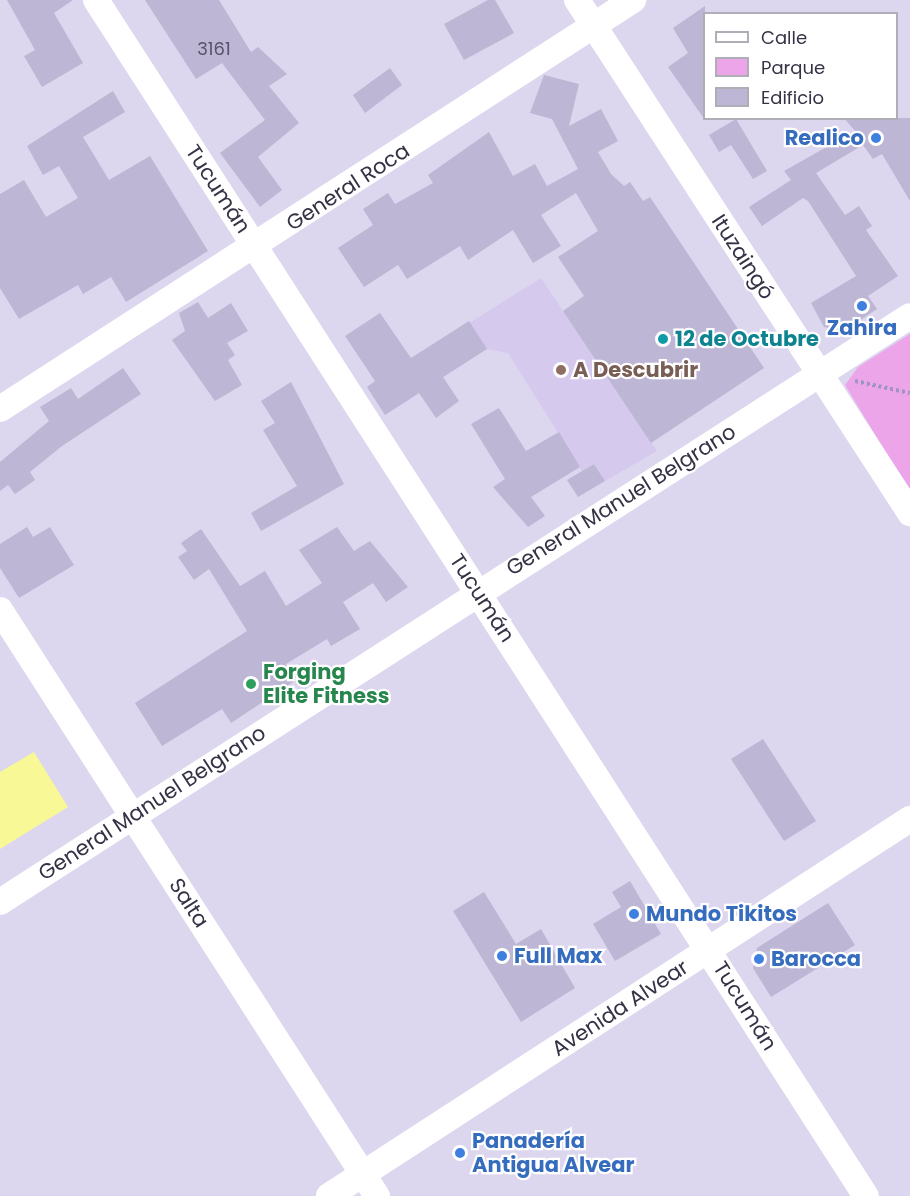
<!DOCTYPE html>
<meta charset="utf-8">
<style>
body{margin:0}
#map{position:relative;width:910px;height:1196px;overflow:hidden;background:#e7e2f3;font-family:Poppins,sans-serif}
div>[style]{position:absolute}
.residential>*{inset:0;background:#ddd6ef}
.education>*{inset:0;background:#d5caee}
.green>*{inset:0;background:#eda5ea}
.water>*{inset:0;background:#f8f896}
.building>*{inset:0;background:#bdb6d5}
.path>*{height:4px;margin-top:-2px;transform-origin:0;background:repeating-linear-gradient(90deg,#9f93c3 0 3px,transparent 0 6px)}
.minor>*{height:26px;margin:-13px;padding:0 13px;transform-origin:13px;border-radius:13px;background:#fff}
.dots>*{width:16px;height:16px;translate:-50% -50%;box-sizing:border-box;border:3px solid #fff;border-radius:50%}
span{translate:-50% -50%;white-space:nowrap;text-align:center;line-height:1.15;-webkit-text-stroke:4.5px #fff;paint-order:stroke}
.number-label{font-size:18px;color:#585369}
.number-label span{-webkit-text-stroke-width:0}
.shop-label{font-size:21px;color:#366cbe;font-weight:700}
.right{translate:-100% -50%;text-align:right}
.left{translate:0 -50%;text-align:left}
.street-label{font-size:21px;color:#363245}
.culture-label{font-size:21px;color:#0d838f;font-weight:700}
.education-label{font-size:21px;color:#785e54;font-weight:700}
.leisure-label{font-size:21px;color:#27864d;font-weight:700}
.legend{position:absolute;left:703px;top:12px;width:195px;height:108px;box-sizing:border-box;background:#fff;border:2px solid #afadb5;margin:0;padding:8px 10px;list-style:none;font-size:18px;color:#363245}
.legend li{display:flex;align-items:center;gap:12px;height:30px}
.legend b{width:30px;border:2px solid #afadb5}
</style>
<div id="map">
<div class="residential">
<i style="clip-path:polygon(evenodd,0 0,910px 0,910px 1196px,0 1196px,0 0,704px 14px,896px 14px,896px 118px,704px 118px,704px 14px)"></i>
</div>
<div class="education">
<i style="clip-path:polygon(541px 278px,657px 451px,605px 481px,594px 464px,582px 471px,508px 353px,487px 349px,385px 415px,367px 387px)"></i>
</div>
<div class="green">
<i style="clip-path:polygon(910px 334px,910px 492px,845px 385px,858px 367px)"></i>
</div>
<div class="water">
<i style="clip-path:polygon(34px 752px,68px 807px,0 849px,0 772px)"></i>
</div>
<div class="building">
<i style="clip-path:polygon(7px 0,73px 0,54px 13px,83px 63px,42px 87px,24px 56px,35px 50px)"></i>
<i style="clip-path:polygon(145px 0,219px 0,251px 52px,258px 47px,287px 74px,269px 86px,299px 123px,258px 157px,282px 190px,260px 207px,220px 153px,265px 120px,222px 63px,196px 79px)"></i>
<i style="clip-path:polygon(488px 0,495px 0,514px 33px,464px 60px,444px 24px)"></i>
<i style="clip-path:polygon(705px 6px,705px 120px,668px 67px,688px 53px,673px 28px)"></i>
<i style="clip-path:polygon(390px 68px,402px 85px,365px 113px,353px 95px)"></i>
<i style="clip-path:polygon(544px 75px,579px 84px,569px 126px,601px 109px,618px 141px,598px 152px,611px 174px,624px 186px,630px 182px,643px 201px,650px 197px,764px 368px,651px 443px,563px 311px,584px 296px,558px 257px,598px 231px,576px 193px,541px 215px,561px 246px,533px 263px,513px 230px,468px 260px,460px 246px,407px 279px,398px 265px,364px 287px,338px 248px,373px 225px,363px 209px,388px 193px,395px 204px,433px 183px,428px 175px,489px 132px,513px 176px,535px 164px,547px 186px,578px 169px,552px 119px,530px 113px)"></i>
<i style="clip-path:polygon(113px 91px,125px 112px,83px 137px,109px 180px,150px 156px,208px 251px,126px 302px,111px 277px,83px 294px,78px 285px,19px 319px,0 288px,0 194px,24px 180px,46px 217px,78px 198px,59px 166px,43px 175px,27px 146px)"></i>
<i style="clip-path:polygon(844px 118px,910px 118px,910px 201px,882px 154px,873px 159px,863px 145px,816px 173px,845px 215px,859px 206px,872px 226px,866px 230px,898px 276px,868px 296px,877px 309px,844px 331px,824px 327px,811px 303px,856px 276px,808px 201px,803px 198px,762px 226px,749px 207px,791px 180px,784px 171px,855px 131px)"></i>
<i style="clip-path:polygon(736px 119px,767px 171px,753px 179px,731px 145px,719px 152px,709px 135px)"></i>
<i style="clip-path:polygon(198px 302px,208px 318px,231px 303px,248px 331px,227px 343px,235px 355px,228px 360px,242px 385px,215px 401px,172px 340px,185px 331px,179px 313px)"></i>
<i style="clip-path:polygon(380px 313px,411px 358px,469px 321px,487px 349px,443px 377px,459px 401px,436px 418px,419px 393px,385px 415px,367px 387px,375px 381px,345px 336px)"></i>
<i style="clip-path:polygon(123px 368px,141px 394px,62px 446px,30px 472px,35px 480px,15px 494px,8px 485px,0 491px,0 462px,49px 421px,40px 407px,71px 388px,78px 399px)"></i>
<i style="clip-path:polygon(291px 382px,344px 484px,261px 531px,251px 513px,297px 486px,263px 430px,275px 423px,261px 401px)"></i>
<i style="clip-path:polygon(499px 408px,526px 451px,559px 432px,580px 467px,531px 497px,545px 516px,528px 527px,493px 487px,505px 479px,471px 424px)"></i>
<i style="clip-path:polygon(594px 464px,605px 481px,578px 497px,567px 480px)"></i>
<i style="clip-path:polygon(27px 527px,33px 537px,50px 527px,74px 565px,19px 598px,0 568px,0 544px)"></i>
<i style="clip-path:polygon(337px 527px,354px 551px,370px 541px,408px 587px,386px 602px,373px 583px,343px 602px,360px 629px,331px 646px,327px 639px,286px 664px,296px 680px,231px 723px,222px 709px,162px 746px,135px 703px,247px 631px,209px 569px,194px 580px,178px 557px,187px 551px,181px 543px,201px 529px,240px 586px,265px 571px,286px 606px,322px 583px,299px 550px)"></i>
<i style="clip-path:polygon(763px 739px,816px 821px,784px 841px,731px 759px)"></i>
<i style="clip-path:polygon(630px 881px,661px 934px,615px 961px,593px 924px,621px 907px,612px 892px)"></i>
<i style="clip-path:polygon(484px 892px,516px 944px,541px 929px,575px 988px,521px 1022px,453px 911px)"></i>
<i style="clip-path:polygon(828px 903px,855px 945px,771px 997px,753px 968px,757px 948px)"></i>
</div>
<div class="path">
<i style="left:855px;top:381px;width:56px;rotate:12.3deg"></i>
</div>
<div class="minor">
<i style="left:96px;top:0;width:1422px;rotate:57.23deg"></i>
<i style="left:577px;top:0;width:612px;rotate:57.01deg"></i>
<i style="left:0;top:409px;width:754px;rotate:-32.87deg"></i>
<i style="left:0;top:610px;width:697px;rotate:57.25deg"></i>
<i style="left:0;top:902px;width:1082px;rotate:-32.78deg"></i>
<i style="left:329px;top:1196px;width:693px;rotate:-32.98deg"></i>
</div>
<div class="dots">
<i style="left:876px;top:138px;background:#3f7fe0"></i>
<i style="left:862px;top:306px;background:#3f7fe0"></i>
<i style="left:663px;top:339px;background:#0f9aa8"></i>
<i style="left:561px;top:370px;background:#8d6e63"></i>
<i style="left:251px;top:684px;background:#2e9e5b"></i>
<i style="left:634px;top:914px;background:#3f7fe0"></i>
<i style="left:502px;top:956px;background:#3f7fe0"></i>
<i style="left:759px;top:959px;background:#3f7fe0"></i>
<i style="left:460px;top:1153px;background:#3f7fe0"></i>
</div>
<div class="number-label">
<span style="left:214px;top:49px">3161</span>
</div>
<div class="shop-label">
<span class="right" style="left:864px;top:138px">Realico</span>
<span style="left:862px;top:328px">Zahira</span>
<span class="left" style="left:646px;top:914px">Mundo Tikitos</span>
<span class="left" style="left:514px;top:956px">Full Max</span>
<span class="left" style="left:771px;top:959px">Barocca</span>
<span class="left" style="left:472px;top:1153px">Panadería<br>Antigua Alvear</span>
</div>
<div class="street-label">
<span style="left:348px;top:187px;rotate:-33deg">General Roca</span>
<span style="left:218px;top:189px;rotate:57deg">Tucumán</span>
<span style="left:743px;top:257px;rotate:57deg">Ituzaingó</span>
<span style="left:621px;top:500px;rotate:-32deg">General Manuel Belgrano</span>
<span style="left:482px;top:598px;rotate:57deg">Tucumán</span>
<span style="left:152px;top:803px;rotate:-33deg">General Manuel Belgrano</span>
<span style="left:189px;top:903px;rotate:57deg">Salta</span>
<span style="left:745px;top:1006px;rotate:58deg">Tucumán</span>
<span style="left:620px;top:1008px;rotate:-33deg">Avenida Alvear</span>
</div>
<div class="culture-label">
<span class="left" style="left:675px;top:339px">12 de Octubre</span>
</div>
<div class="education-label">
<span class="left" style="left:573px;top:370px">A Descubrir</span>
</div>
<div class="leisure-label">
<span class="left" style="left:263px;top:684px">Forging<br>Elite Fitness</span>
</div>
<ul class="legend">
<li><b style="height:8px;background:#fff"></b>Calle</li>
<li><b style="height:16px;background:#eda5ea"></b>Parque</li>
<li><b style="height:16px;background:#bdb6d5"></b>Edificio</li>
</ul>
</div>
